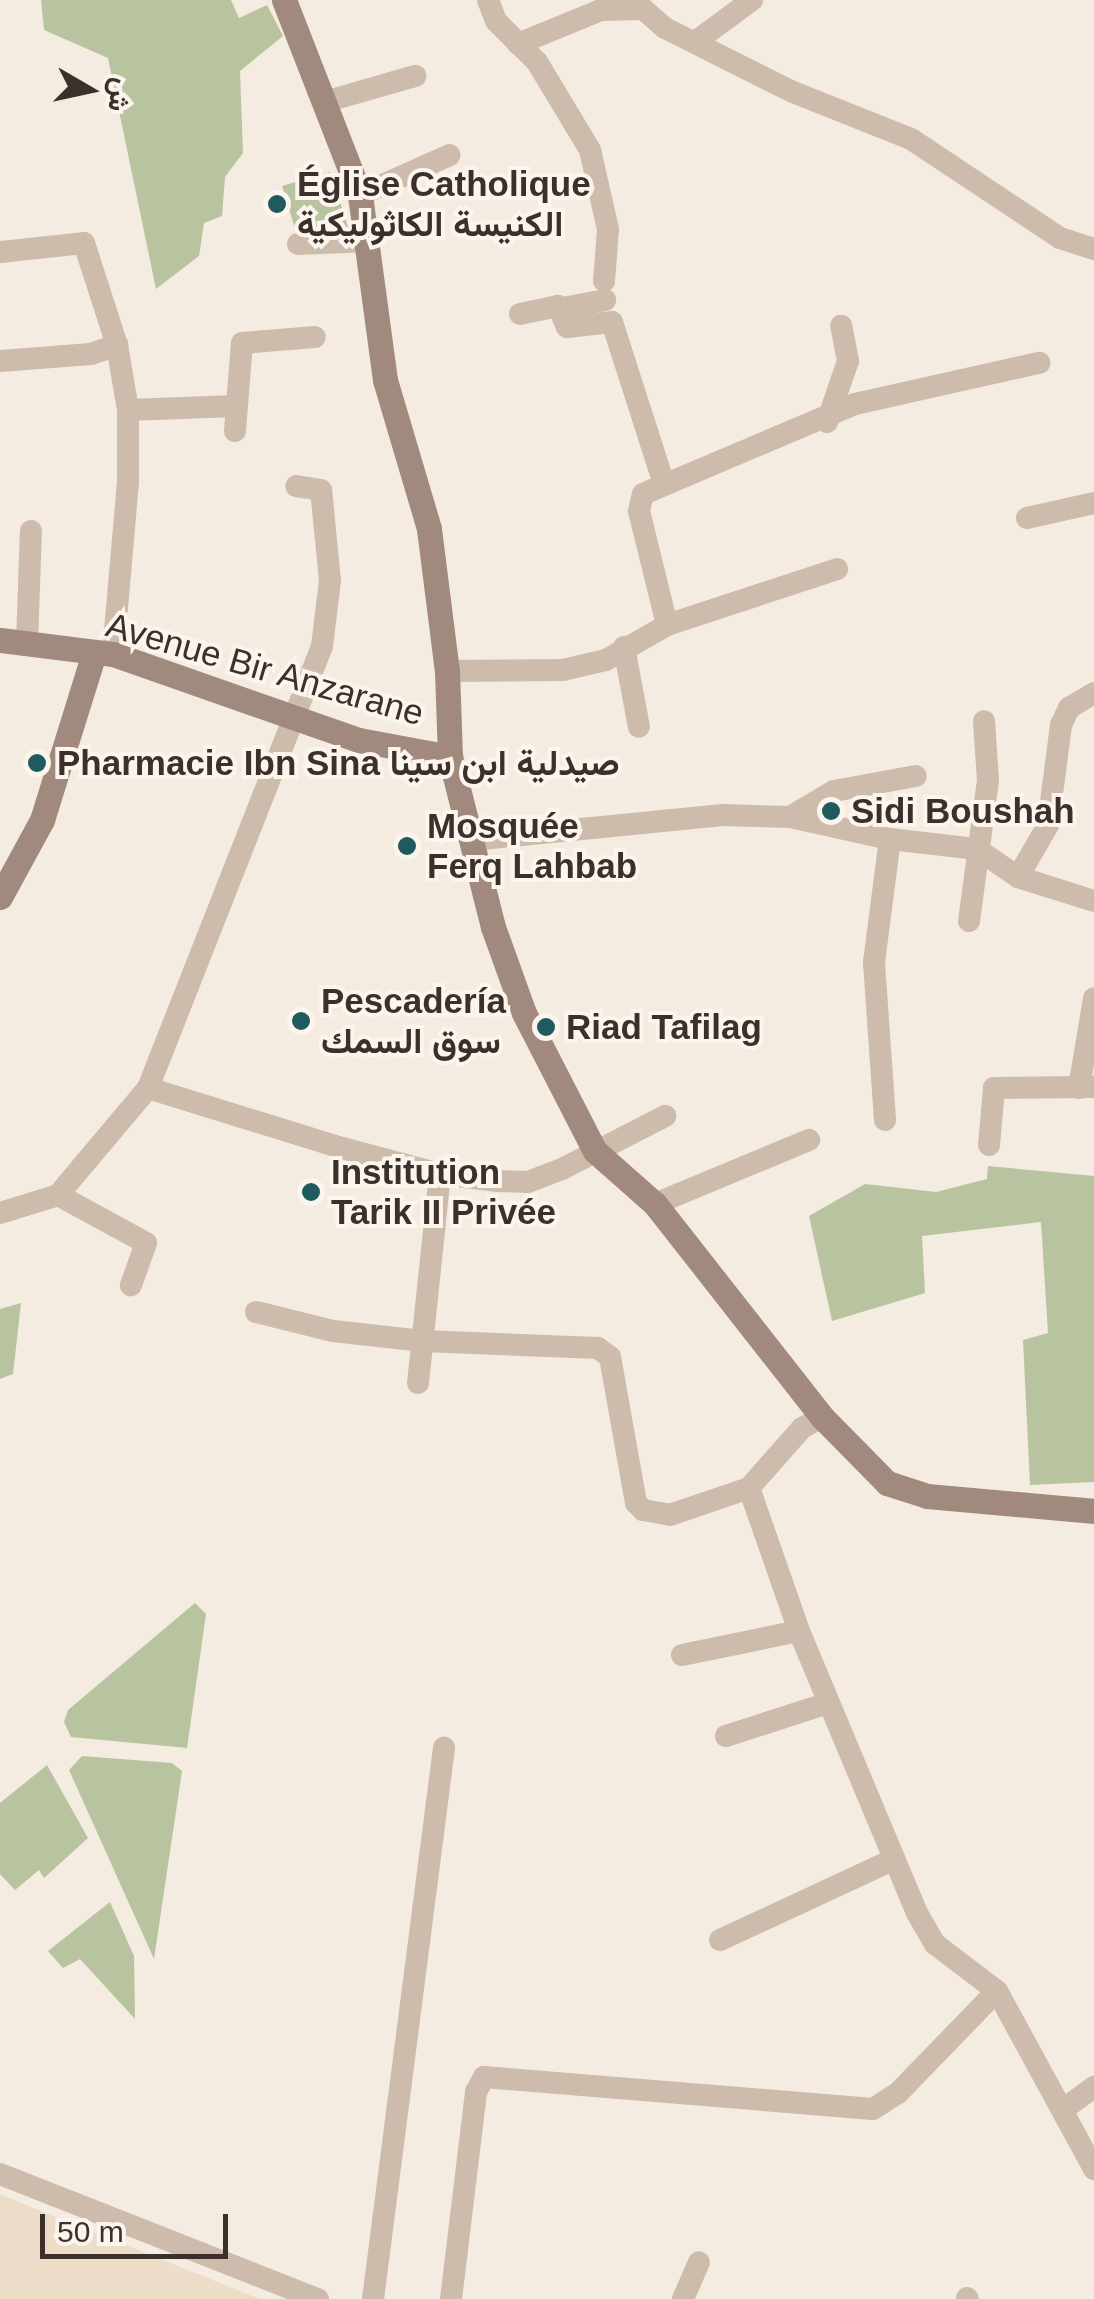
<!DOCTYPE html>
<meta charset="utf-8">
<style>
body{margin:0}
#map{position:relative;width:1094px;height:2299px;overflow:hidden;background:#f4ebe1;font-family:Arial,Vazirmatn,sans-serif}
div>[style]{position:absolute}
.green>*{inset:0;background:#b8c4a0}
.plaza>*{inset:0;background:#ecdcc8}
.street>*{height:22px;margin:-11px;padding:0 11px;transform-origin:11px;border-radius:11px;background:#cdbbac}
.secondary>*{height:25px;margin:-12.5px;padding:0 12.5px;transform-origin:12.5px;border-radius:12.5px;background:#a18a7d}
.dots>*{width:28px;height:28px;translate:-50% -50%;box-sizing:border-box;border:5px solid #fbf5ee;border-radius:50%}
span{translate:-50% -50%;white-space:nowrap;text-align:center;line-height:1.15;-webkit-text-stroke:8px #fbf5ee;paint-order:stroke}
.poi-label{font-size:35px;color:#3b302b;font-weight:700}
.left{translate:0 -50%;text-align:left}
.street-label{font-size:35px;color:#3b302b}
.north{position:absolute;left:40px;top:40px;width:100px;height:100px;-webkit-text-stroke:8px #fbf5ee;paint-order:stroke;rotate:99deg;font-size:28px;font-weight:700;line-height:40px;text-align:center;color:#3b302b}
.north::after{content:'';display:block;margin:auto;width:35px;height:45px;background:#3b302b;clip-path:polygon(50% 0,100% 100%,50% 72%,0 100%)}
.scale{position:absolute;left:40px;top:2214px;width:188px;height:45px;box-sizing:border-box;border:5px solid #3b302b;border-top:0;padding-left:12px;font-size:30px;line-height:35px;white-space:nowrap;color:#3b302b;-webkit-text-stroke:8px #fbf5ee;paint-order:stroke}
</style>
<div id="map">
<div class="green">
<i style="clip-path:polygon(41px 0,231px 0,239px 18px,267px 5px,283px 36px,240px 71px,243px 153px,225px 177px,222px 216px,204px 223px,199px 256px,156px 289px,108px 58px,44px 30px)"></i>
<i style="clip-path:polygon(330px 172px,351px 235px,298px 238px,282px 186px)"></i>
<i style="clip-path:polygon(988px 1166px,1094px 1176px,1094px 1482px,1030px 1485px,1023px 1340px,1048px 1333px,1041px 1222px,922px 1236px,925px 1293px,832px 1321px,809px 1216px,865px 1184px,936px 1192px,987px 1179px)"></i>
<i style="clip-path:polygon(21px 1303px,13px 1374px,0 1379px,0 1309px)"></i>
<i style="clip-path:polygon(195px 1603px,206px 1614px,187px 1748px,71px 1737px,64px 1722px,68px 1710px)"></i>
<i style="clip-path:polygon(82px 1756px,172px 1763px,182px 1771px,154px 1959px,69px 1770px)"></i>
<i style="clip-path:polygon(47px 1765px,88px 1838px,44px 1878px,39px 1870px,15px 1890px,0 1874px,0 1803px)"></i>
<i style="clip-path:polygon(110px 1902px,134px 1956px,135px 2019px,80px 1959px,63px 1968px,48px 1951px)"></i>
</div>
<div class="plaza">
<i style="clip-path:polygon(0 2194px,48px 2214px,260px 2299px,0 2299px)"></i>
</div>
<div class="street">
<i style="left:488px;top:0;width:22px;rotate:69deg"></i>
<i style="left:496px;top:21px;width:58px;rotate:45deg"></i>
<i style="left:537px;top:62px;width:103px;rotate:58.9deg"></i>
<i style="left:590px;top:150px;width:81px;rotate:77.2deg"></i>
<i style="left:608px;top:229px;width:52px;rotate:94.4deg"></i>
<i style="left:695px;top:42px;width:71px;rotate:-36.4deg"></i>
<i style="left:518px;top:44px;width:90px;rotate:-22.3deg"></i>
<i style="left:601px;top:10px;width:42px;rotate:-1.4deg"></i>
<i style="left:643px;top:9px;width:29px;rotate:41deg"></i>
<i style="left:665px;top:28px;width:143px;rotate:26.6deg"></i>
<i style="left:793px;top:92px;width:127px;rotate:21.7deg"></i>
<i style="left:911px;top:139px;width:179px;rotate:33.6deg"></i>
<i style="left:1060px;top:238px;width:36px;rotate:18deg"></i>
<i style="left:328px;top:101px;width:91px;rotate:-16deg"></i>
<i style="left:360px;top:195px;width:98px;rotate:-24deg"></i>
<i style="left:298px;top:244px;width:72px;rotate:-2.4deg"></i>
<i style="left:0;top:252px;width:84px;rotate:-6.1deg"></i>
<i style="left:84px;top:243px;width:107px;rotate:72.1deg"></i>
<i style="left:117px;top:345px;width:66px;rotate:80.4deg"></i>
<i style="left:128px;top:410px;width:72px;rotate:90deg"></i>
<i style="left:128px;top:482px;width:173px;rotate:95deg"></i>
<i style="left:563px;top:308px;width:43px;rotate:-10.8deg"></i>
<i style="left:520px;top:314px;width:39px;rotate:-12deg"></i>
<i style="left:558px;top:306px;width:23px;rotate:67deg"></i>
<i style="left:567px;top:327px;width:45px;rotate:-6.3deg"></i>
<i style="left:612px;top:322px;width:170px;rotate:72.2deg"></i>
<i style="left:0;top:361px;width:91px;rotate:-4.4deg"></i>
<i style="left:91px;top:354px;width:28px;rotate:-19deg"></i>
<i style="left:128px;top:410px;width:108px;rotate:-2.1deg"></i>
<i style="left:827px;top:422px;width:65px;rotate:-71deg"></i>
<i style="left:848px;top:361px;width:36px;rotate:-101deg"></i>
<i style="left:235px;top:431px;width:88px;rotate:-85.5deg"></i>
<i style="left:242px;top:343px;width:73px;rotate:-4.7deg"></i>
<i style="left:1027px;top:518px;width:69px;rotate:-12.6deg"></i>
<i style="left:667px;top:625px;width:117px;rotate:-103.8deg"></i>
<i style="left:639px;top:511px;width:17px;rotate:-77deg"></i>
<i style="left:643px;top:494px;width:230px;rotate:-23deg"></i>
<i style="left:855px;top:404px;width:189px;rotate:-12.6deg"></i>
<i style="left:27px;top:644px;width:113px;rotate:-88deg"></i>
<i style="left:624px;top:647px;width:81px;rotate:79.4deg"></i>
<i style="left:447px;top:671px;width:116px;rotate:-0.5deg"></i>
<i style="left:563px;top:670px;width:44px;rotate:-13.1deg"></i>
<i style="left:606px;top:660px;width:70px;rotate:-29.8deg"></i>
<i style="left:667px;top:625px;width:179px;rotate:-18.2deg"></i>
<i style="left:790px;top:817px;width:51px;rotate:-30.6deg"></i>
<i style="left:834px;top:791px;width:83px;rotate:-10.4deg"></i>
<i style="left:472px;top:840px;width:252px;rotate:-5.7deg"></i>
<i style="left:723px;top:815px;width:67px;rotate:1.7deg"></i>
<i style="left:790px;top:817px;width:102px;rotate:12.4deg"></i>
<i style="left:890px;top:839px;width:88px;rotate:6.6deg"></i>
<i style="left:977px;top:849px;width:50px;rotate:34.3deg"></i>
<i style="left:1018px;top:877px;width:80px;rotate:17.5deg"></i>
<i style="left:1018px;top:877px;width:60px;rotate:-60deg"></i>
<i style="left:1048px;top:825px;width:101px;rotate:-82.6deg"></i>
<i style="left:1061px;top:725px;width:19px;rotate:-65deg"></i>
<i style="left:1069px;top:708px;width:29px;rotate:-31deg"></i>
<i style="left:969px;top:921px;width:142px;rotate:-82.3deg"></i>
<i style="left:988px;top:780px;width:59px;rotate:-93.9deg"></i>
<i style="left:148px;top:1088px;width:203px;rotate:17.2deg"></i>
<i style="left:342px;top:1148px;width:101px;rotate:14.9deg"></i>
<i style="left:440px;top:1174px;width:58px;rotate:6.9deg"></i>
<i style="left:498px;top:1181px;width:30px;rotate:2deg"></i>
<i style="left:528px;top:1182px;width:39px;rotate:-21deg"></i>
<i style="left:564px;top:1168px;width:114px;rotate:-27.2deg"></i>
<i style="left:1079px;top:1088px;width:91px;rotate:-80.5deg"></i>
<i style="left:885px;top:1120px;width:158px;rotate:-94deg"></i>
<i style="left:874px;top:962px;width:124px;rotate:-82.6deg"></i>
<i style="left:989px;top:1145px;width:57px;rotate:-85deg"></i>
<i style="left:994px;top:1088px;width:100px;rotate:-0.6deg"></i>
<i style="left:58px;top:1195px;width:100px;rotate:28.6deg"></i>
<i style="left:146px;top:1243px;width:45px;rotate:109.7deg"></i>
<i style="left:655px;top:1204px;width:167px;rotate:-22.6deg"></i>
<i style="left:0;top:1213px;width:61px;rotate:-17.2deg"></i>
<i style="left:58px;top:1195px;width:140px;rotate:-49.9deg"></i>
<i style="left:148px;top:1088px;width:475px;rotate:-68.5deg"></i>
<i style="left:322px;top:646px;width:65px;rotate:-83deg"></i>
<i style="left:330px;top:581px;width:91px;rotate:-95.6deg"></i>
<i style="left:321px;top:490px;width:25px;rotate:-171deg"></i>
<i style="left:256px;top:1312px;width:79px;rotate:13.9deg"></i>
<i style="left:333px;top:1331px;width:90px;rotate:6.4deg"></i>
<i style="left:422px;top:1341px;width:176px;rotate:2.3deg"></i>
<i style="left:598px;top:1348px;width:15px;rotate:37deg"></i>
<i style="left:610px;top:1357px;width:148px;rotate:79.9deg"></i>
<i style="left:636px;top:1503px;width:10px;rotate:45deg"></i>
<i style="left:643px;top:1510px;width:27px;rotate:10deg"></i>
<i style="left:670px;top:1515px;width:83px;rotate:-18.9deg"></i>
<i style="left:418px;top:1383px;width:210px;rotate:-84deg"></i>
<i style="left:822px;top:1417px;width:23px;rotate:151deg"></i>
<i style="left:802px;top:1428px;width:80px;rotate:131.5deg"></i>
<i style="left:749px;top:1488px;width:151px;rotate:70.7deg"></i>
<i style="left:799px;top:1631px;width:306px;rotate:67.3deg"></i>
<i style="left:917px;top:1913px;width:36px;rotate:60deg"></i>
<i style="left:935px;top:1944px;width:78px;rotate:37.2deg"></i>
<i style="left:997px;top:1991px;width:203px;rotate:61.4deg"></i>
<i style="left:682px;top:1655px;width:119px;rotate:-11.6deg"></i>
<i style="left:726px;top:1736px;width:107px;rotate:-17.9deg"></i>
<i style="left:720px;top:1940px;width:190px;rotate:-24.9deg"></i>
<i style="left:1065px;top:2108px;width:36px;rotate:-36deg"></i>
<i style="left:0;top:2174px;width:342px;rotate:21.5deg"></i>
<i style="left:967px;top:2298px;width:1px;rotate:45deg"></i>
<i style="left:373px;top:2299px;width:556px;rotate:-82.66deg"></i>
<i style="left:451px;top:2299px;width:209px;rotate:-83.1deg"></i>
<i style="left:476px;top:2092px;width:17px;rotate:-62deg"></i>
<i style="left:484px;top:2077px;width:390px;rotate:4.7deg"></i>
<i style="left:873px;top:2109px;width:30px;rotate:-33deg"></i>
<i style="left:898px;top:2093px;width:142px;rotate:-45.9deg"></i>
<i style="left:683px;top:2299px;width:40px;rotate:-66.6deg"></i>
</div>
<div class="secondary">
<i style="left:284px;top:0;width:209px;rotate:68.7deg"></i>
<i style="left:360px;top:195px;width:187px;rotate:82.3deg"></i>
<i style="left:385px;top:380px;width:155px;rotate:73.5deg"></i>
<i style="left:429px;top:529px;width:143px;rotate:82.8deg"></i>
<i style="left:447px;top:671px;width:86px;rotate:88deg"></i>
<i style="left:450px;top:757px;width:175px;rotate:75.8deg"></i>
<i style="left:493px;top:927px;width:91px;rotate:70.2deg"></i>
<i style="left:524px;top:1013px;width:155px;rotate:62.8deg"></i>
<i style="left:595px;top:1151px;width:80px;rotate:41.5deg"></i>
<i style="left:655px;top:1204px;width:271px;rotate:51.9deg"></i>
<i style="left:822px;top:1417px;width:93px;rotate:45.4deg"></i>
<i style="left:887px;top:1483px;width:42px;rotate:18deg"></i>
<i style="left:927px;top:1496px;width:168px;rotate:5.1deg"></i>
<i style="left:0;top:640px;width:114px;rotate:7.1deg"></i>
<i style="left:113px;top:654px;width:261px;rotate:19.3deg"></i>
<i style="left:359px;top:740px;width:93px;rotate:10.6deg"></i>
<i style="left:0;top:897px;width:88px;rotate:-61.4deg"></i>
<i style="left:42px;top:820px;width:175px;rotate:-72.7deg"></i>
</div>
<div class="dots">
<i style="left:277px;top:204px;background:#1f5a5e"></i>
<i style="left:37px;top:763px;background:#1f5a5e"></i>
<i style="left:831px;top:811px;background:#1f5a5e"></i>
<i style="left:407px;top:846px;background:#1f5a5e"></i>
<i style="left:301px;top:1021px;background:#1f5a5e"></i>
<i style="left:546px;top:1027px;background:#1f5a5e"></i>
<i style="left:311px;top:1192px;background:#1f5a5e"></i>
</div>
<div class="poi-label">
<span class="left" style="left:297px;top:204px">Église Catholique<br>الكنيسة الكاثوليكية</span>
<span class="left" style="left:57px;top:763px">Pharmacie Ibn Sina صيدلية ابن سينا</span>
<span class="left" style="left:851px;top:811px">Sidi Boushah</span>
<span class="left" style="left:427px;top:846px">Mosquée<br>Ferq Lahbab</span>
<span class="left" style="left:321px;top:1021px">Pescadería<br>سوق السمك</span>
<span class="left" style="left:566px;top:1027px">Riad Tafilag</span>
<span class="left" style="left:331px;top:1192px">Institution<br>Tarik II Privée</span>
</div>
<div class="street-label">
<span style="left:265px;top:669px;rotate:16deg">Avenue Bir Anzarane</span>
</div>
<div class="north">ش</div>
<div class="scale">50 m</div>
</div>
